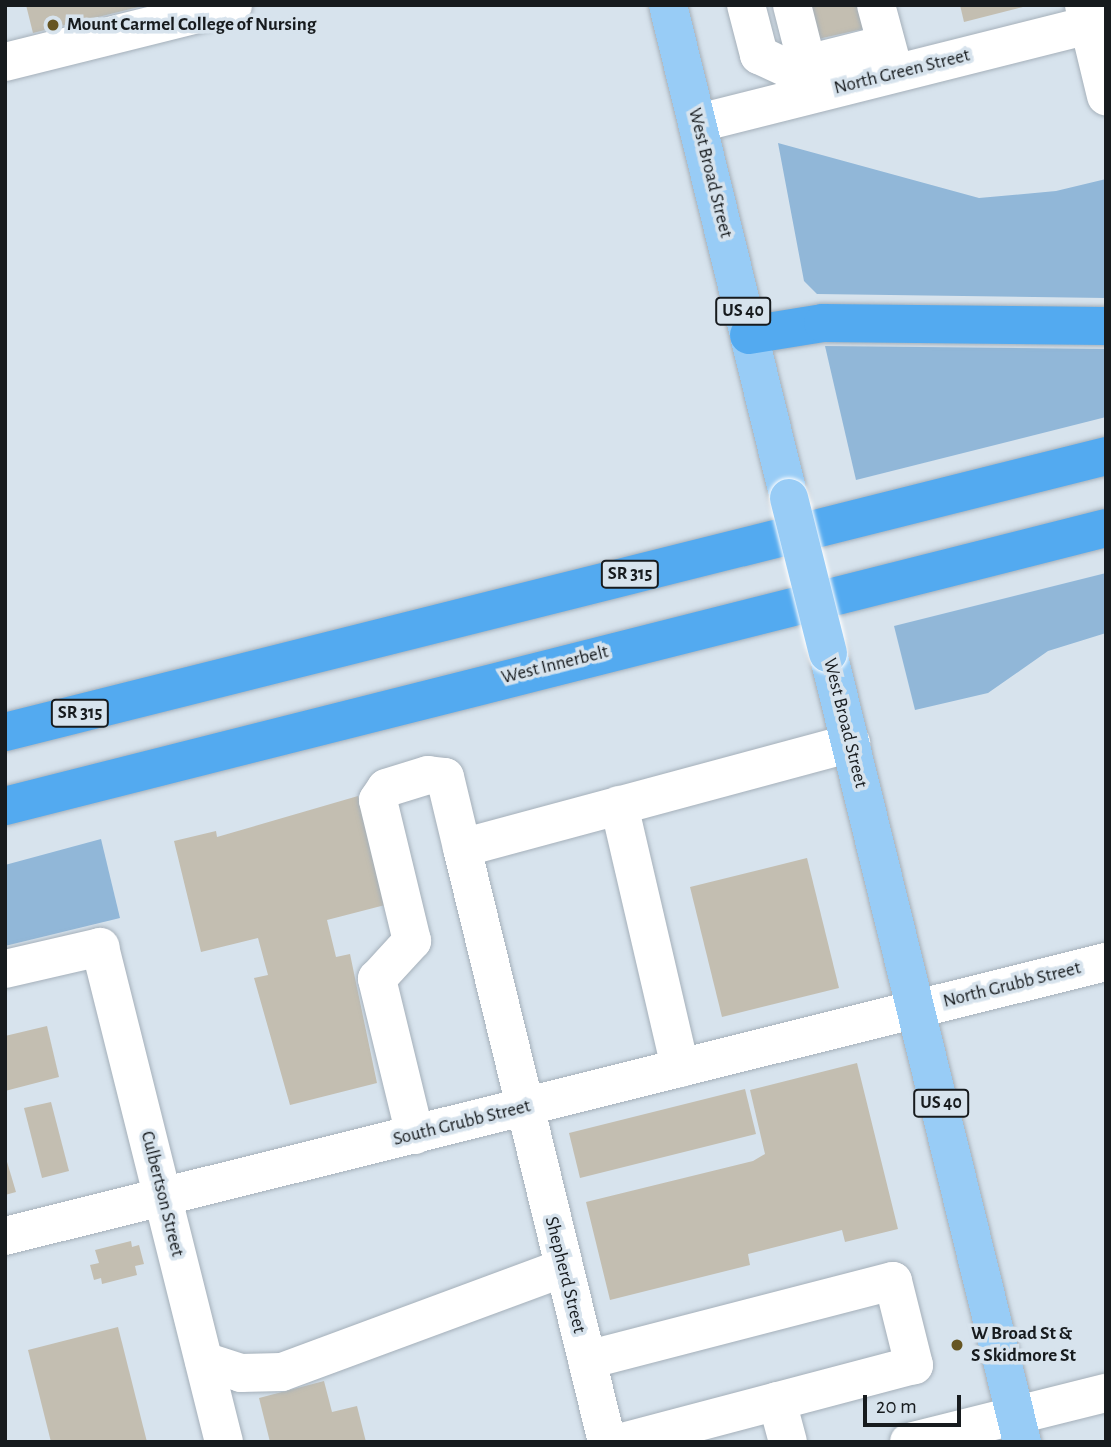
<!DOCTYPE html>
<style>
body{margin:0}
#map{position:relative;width:1111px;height:1447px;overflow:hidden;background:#d7e3ed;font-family:"Alegreya Sans",sans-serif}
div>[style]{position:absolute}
.green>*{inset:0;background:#91b7d8}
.building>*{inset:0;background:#c3beb1}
.roads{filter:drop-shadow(0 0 2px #a5b0ba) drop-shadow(0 0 2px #a5b0ba)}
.minor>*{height:38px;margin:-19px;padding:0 19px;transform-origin:19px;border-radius:19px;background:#fff}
.major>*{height:38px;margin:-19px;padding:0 19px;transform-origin:19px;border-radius:19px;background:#98ccf6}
.highway>*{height:38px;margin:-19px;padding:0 19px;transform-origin:19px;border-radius:19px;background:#53aaf0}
.bridges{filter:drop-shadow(0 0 2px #fff) drop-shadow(0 0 2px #fff)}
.major-bridge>*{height:38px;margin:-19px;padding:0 19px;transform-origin:19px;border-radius:19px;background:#98ccf6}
.dots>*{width:19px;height:19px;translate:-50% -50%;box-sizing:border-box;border:4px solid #d7e3ed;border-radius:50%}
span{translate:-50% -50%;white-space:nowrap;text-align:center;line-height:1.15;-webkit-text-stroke:7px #d7e3ed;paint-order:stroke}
.shield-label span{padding:2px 5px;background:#d7e3ed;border:2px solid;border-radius:5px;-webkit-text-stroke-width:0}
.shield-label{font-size:18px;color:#171b1e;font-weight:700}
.poi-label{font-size:19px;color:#171b1e;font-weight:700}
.left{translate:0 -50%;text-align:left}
.street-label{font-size:19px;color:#171b1e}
.frame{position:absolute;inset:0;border:7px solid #171b1e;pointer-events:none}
.scale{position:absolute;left:863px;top:1395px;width:98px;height:32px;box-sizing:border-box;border:4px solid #171b1e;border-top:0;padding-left:9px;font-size:21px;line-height:24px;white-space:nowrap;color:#171b1e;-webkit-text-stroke:5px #d7e3ed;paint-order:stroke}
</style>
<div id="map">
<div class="green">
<i style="clip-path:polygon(778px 143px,979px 198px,1056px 191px,1106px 179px,1106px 298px,817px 294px,804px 281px)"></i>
<i style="clip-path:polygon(825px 346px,1106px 349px,1106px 417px,856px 480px)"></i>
<i style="clip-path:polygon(1106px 573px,1106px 633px,1048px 651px,988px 693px,915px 710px,894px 626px)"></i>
<i style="clip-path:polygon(101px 839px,120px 918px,5px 946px,5px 865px)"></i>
</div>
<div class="building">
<i style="clip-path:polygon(26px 5px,143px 5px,143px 6px,33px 33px)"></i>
<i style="clip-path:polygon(821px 5px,858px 5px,863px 29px,809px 41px,802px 9px)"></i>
<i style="clip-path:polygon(960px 5px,1027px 5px,1027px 6px,964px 22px)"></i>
<i style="clip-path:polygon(358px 796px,385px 905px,327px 920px,336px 957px,350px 954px,377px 1083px,290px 1105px,254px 978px,268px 975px,258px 938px,201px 952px,174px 841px,216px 831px,217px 837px)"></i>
<i style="clip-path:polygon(807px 858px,839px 988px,722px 1017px,690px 887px)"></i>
<i style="clip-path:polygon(47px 1026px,59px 1077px,5px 1091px,5px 1036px)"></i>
<i style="clip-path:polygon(857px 1063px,898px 1229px,845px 1242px,842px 1230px,748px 1254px,750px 1265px,610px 1300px,586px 1202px,753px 1161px,765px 1154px,750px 1090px)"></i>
<i style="clip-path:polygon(745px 1089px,756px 1134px,580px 1178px,569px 1133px)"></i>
<i style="clip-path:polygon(51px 1102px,69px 1171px,42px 1178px,24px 1108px)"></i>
<i style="clip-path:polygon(5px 1155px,16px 1192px,5px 1195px)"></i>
<i style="clip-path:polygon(131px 1241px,132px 1247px,139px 1245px,144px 1264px,135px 1266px,137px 1275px,102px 1284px,101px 1278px,94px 1280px,90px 1265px,99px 1263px,95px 1250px)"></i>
<i style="clip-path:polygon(118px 1327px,147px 1442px,51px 1442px,28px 1350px)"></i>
<i style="clip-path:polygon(324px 1381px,332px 1412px,357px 1406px,366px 1442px,270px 1442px,259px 1398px)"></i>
</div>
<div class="roads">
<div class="minor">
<i style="left:746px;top:5px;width:52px;rotate:75.4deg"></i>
<i style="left:759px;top:55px;width:31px;rotate:25deg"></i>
<i style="left:787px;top:68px;width:20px;rotate:-11deg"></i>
<i style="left:792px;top:5px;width:61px;rotate:75.7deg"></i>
<i style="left:807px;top:64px;width:81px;rotate:-14.2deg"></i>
<i style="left:876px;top:5px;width:65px;rotate:74.9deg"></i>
<i style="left:1084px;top:5px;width:94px;rotate:76.4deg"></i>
<i style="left:5px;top:62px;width:235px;rotate:-14deg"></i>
<i style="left:699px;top:123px;width:420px;rotate:-14.1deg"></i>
<i style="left:619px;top:805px;width:270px;rotate:76.9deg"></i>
<i style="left:5px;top:969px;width:98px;rotate:-13deg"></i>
<i style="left:100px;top:947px;width:510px;rotate:75.94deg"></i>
<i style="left:415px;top:1135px;width:161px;rotate:-103.7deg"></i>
<i style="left:377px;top:979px;width:52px;rotate:-47.4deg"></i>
<i style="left:412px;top:941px;width:145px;rotate:-103.6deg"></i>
<i style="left:378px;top:800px;width:14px;rotate:-56deg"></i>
<i style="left:386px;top:788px;width:44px;rotate:-17.2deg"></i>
<i style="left:428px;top:775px;width:17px;rotate:7deg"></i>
<i style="left:445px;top:777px;width:73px;rotate:76.5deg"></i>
<i style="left:5px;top:1236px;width:1135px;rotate:-13.98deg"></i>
<i style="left:587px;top:1360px;width:316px;rotate:-14.5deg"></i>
<i style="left:893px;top:1281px;width:87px;rotate:76deg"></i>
<i style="left:914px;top:1365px;width:301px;rotate:165.2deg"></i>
<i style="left:204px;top:1361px;width:39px;rotate:18deg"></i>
<i style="left:241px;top:1373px;width:41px;rotate:-1.4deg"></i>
<i style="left:282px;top:1372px;width:300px;rotate:-20.3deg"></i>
<i style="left:777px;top:1401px;width:42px;rotate:75deg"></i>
<i style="left:607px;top:1442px;width:611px;rotate:-103.72deg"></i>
<i style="left:462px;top:848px;width:403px;rotate:-15.1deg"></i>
<i style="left:909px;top:1442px;width:203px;rotate:-14deg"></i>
</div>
<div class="major">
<i style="left:668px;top:5px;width:508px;rotate:76.21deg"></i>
<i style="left:828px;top:653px;width:813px;rotate:76.19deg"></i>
</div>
<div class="highway">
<i style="left:749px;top:335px;width:75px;rotate:-9.2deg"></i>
<i style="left:823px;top:323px;width:283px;rotate:0.6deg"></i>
<i style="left:5px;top:732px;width:1135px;rotate:-14.07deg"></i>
<i style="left:5px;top:806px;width:1136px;rotate:-14.17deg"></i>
</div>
</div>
<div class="bridges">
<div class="major-bridge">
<i style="left:789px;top:498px;width:160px;rotate:75.9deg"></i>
</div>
</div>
<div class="dots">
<i style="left:53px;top:25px;background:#652"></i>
<i style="left:957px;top:1345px;background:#652"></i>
</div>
<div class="shield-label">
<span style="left:743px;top:311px">US 40</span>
<span style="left:630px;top:574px">SR 315</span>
<span style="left:80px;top:713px">SR 315</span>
<span style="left:941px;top:1103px">US 40</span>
</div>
<div class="poi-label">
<span class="left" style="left:67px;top:25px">Mount Carmel College of Nursing</span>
<span class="left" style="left:971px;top:1345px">W Broad St &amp;<br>S Skidmore St</span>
</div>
<div class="street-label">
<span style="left:902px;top:72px;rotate:-14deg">North Green Street</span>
<span style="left:710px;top:173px;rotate:76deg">West Broad Street</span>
<span style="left:555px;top:665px;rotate:-14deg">West Innerbelt</span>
<span style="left:845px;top:723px;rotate:76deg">West Broad Street</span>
<span style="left:1012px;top:985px;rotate:-14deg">North Grubb Street</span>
<span style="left:462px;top:1123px;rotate:-14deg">South Grubb Street</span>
<span style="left:162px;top:1194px;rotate:76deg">Culbertson Street</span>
<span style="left:565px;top:1275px;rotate:76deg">Shepherd Street</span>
</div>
<div class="frame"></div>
<div class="scale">20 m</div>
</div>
